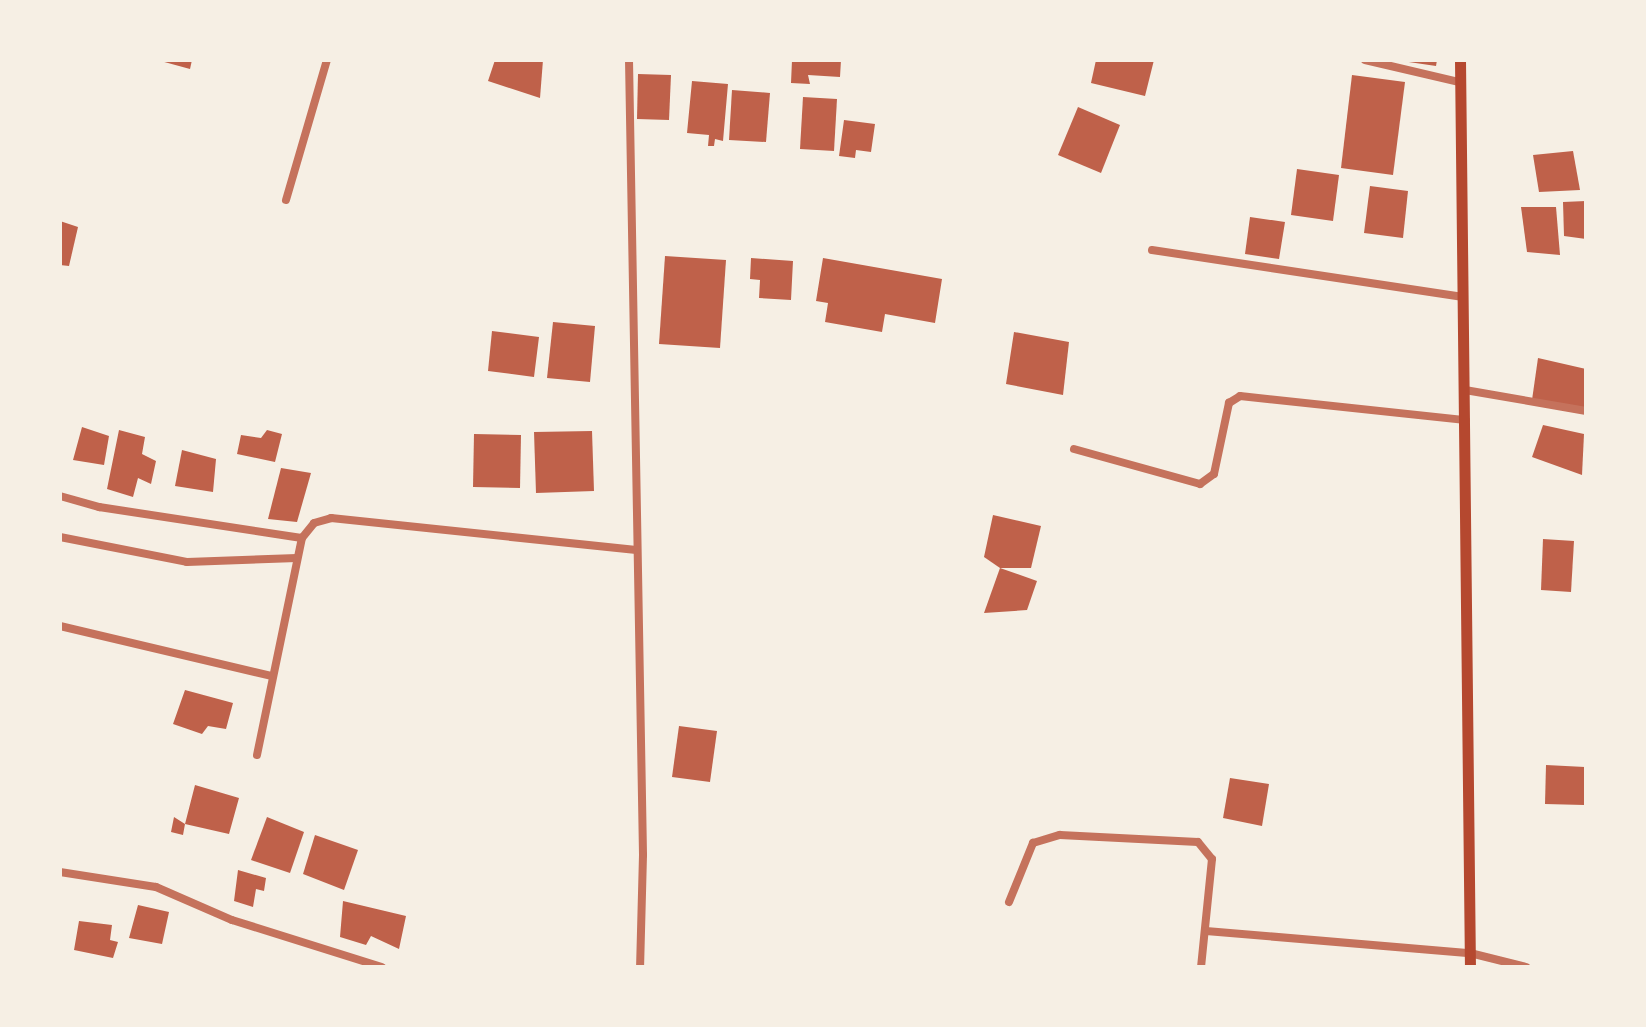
<!DOCTYPE html>
<style>
body{margin:0}
#map{position:relative;width:1646px;height:1027px;overflow:hidden;background:#f6efe4;font-family:"Archivo Narrow",sans-serif}
div>[style]{position:absolute}
.building>*{inset:0;background:#bf614a}
.minor>*{height:8px;margin:-4px;padding:0 4px;transform-origin:4px;border-radius:4px;background:#c5725c}
.primary>*{height:11px;margin:-5.5px;padding:0 5.5px;transform-origin:5.5px;border-radius:5.5px;background:#b5482f}
span{translate:-50% -50%;white-space:nowrap;text-align:center;line-height:1.15;-webkit-text-stroke:8px #f6efe4;paint-order:stroke}
.frame{position:absolute;inset:0;border:62px solid #f6efe4;pointer-events:none}
</style>
<div id="map">
<div class="building">
<i style="clip-path:polygon(157px 60px,192px 60px,190px 69px)"></i>
<i style="clip-path:polygon(495px 60px,543px 60px,540px 98px,488px 81px)"></i>
<i style="clip-path:polygon(792px 60px,841px 60px,840px 77px,808px 75px,810px 84px,791px 83px)"></i>
<i style="clip-path:polygon(1096px 60px,1154px 60px,1145px 96px,1091px 83px)"></i>
<i style="clip-path:polygon(1395px 60px,1437px 60px,1436px 66px)"></i>
<i style="clip-path:polygon(638px 74px,671px 75px,669px 120px,637px 119px)"></i>
<i style="clip-path:polygon(1352px 75px,1405px 82px,1393px 175px,1341px 168px)"></i>
<i style="clip-path:polygon(692px 81px,728px 84px,723px 141px,715px 139px,714px 146px,708px 146px,709px 135px,687px 133px)"></i>
<i style="clip-path:polygon(732px 90px,770px 93px,766px 142px,729px 140px)"></i>
<i style="clip-path:polygon(803px 97px,837px 99px,834px 151px,800px 149px)"></i>
<i style="clip-path:polygon(1078px 107px,1120px 125px,1101px 173px,1058px 155px)"></i>
<i style="clip-path:polygon(844px 120px,875px 124px,871px 152px,856px 150px,855px 158px,839px 156px)"></i>
<i style="clip-path:polygon(1573px 151px,1580px 190px,1539px 192px,1533px 155px)"></i>
<i style="clip-path:polygon(1297px 169px,1339px 175px,1333px 221px,1291px 215px)"></i>
<i style="clip-path:polygon(1370px 186px,1408px 191px,1403px 238px,1364px 233px)"></i>
<i style="clip-path:polygon(1586px 201px,1586px 239px,1564px 236px,1563px 202px)"></i>
<i style="clip-path:polygon(1521px 207px,1556px 207px,1560px 255px,1527px 252px)"></i>
<i style="clip-path:polygon(1250px 217px,1285px 222px,1279px 259px,1245px 254px)"></i>
<i style="clip-path:polygon(60px 221px,78px 227px,69px 266px,60px 265px)"></i>
<i style="clip-path:polygon(665px 256px,726px 260px,720px 348px,659px 344px)"></i>
<i style="clip-path:polygon(751px 258px,793px 261px,791px 300px,759px 298px,760px 280px,750px 279px)"></i>
<i style="clip-path:polygon(823px 258px,942px 279px,935px 323px,885px 314px,882px 332px,825px 322px,828px 303px,816px 301px)"></i>
<i style="clip-path:polygon(553px 322px,595px 326px,590px 382px,547px 378px)"></i>
<i style="clip-path:polygon(492px 331px,539px 337px,534px 377px,488px 371px)"></i>
<i style="clip-path:polygon(1014px 332px,1069px 342px,1063px 395px,1006px 384px)"></i>
<i style="clip-path:polygon(1538px 358px,1586px 369px,1586px 411px,1532px 400px)"></i>
<i style="clip-path:polygon(1543px 425px,1584px 434px,1582px 475px,1532px 457px)"></i>
<i style="clip-path:polygon(82px 427px,109px 436px,104px 465px,73px 460px)"></i>
<i style="clip-path:polygon(119px 430px,145px 437px,142px 454px,156px 461px,151px 484px,138px 478px,133px 497px,107px 489px)"></i>
<i style="clip-path:polygon(267px 430px,282px 434px,275px 462px,237px 454px,241px 435px,261px 438px)"></i>
<i style="clip-path:polygon(592px 431px,594px 491px,536px 493px,534px 432px)"></i>
<i style="clip-path:polygon(474px 434px,521px 435px,520px 488px,473px 487px)"></i>
<i style="clip-path:polygon(182px 450px,216px 459px,213px 492px,175px 486px)"></i>
<i style="clip-path:polygon(281px 468px,311px 473px,297px 522px,268px 519px)"></i>
<i style="clip-path:polygon(993px 515px,1041px 526px,1031px 568px,1000px 568px,984px 557px)"></i>
<i style="clip-path:polygon(1543px 539px,1574px 541px,1571px 592px,1541px 590px)"></i>
<i style="clip-path:polygon(1000px 568px,1037px 581px,1027px 610px,984px 613px)"></i>
<i style="clip-path:polygon(185px 690px,233px 703px,226px 729px,208px 726px,202px 734px,173px 724px)"></i>
<i style="clip-path:polygon(679px 726px,717px 731px,710px 782px,672px 777px)"></i>
<i style="clip-path:polygon(1546px 765px,1585px 767px,1584px 805px,1545px 804px)"></i>
<i style="clip-path:polygon(1230px 778px,1269px 784px,1262px 826px,1223px 818px)"></i>
<i style="clip-path:polygon(195px 785px,239px 798px,229px 834px,185px 824px,183px 835px,171px 832px,174px 817px,185px 824px)"></i>
<i style="clip-path:polygon(267px 817px,304px 832px,290px 873px,251px 860px)"></i>
<i style="clip-path:polygon(315px 835px,358px 850px,344px 890px,303px 874px)"></i>
<i style="clip-path:polygon(238px 870px,266px 878px,264px 891px,256px 889px,253px 907px,234px 901px)"></i>
<i style="clip-path:polygon(343px 901px,406px 916px,399px 949px,371px 936px,366px 945px,340px 937px)"></i>
<i style="clip-path:polygon(138px 905px,169px 912px,162px 944px,129px 938px)"></i>
<i style="clip-path:polygon(79px 921px,112px 925px,110px 940px,118px 942px,113px 958px,74px 950px)"></i>
</div>
<div class="minor">
<i style="left:629px;top:60px;width:795px;rotate:88.99deg"></i>
<i style="left:643px;top:855px;width:112px;rotate:91.5deg"></i>
<i style="left:1365px;top:60px;width:97px;rotate:13.2deg"></i>
<i style="left:286px;top:200px;width:146px;rotate:-73.7deg"></i>
<i style="left:1152px;top:250px;width:313px;rotate:8.6deg"></i>
<i style="left:1465px;top:390px;width:123px;rotate:9.8deg"></i>
<i style="left:1074px;top:449px;width:131px;rotate:15.5deg"></i>
<i style="left:1200px;top:484px;width:17px;rotate:-36deg"></i>
<i style="left:1214px;top:474px;width:73px;rotate:-78.1deg"></i>
<i style="left:1229px;top:403px;width:13px;rotate:-32deg"></i>
<i style="left:1240px;top:396px;width:227px;rotate:6.1deg"></i>
<i style="left:60px;top:496px;width:41px;rotate:15.8deg"></i>
<i style="left:99px;top:507px;width:205px;rotate:8.7deg"></i>
<i style="left:60px;top:537px;width:129px;rotate:11.1deg"></i>
<i style="left:187px;top:562px;width:110px;rotate:-2.1deg"></i>
<i style="left:60px;top:626px;width:217px;rotate:13.3deg"></i>
<i style="left:257px;top:755px;width:222px;rotate:-78.3deg"></i>
<i style="left:302px;top:538px;width:19px;rotate:-51deg"></i>
<i style="left:314px;top:523px;width:18px;rotate:-16deg"></i>
<i style="left:331px;top:518px;width:307px;rotate:6deg"></i>
<i style="left:60px;top:872px;width:97px;rotate:8.9deg"></i>
<i style="left:156px;top:887px;width:83px;rotate:23.5deg"></i>
<i style="left:232px;top:920px;width:157px;rotate:17.4deg"></i>
<i style="left:1009px;top:902px;width:64px;rotate:-67.9deg"></i>
<i style="left:1033px;top:843px;width:28px;rotate:-17deg"></i>
<i style="left:1060px;top:835px;width:138px;rotate:2.9deg"></i>
<i style="left:1198px;top:842px;width:22px;rotate:51deg"></i>
<i style="left:1212px;top:859px;width:109px;rotate:95.8deg"></i>
<i style="left:1206px;top:931px;width:265px;rotate:4.8deg"></i>
<i style="left:1470px;top:953px;width:58px;rotate:14deg"></i>
</div>
<div class="primary">
<i style="left:1460px;top:60px;width:907px;rotate:89.37deg"></i>
</div>
<div class="frame"></div>
</div>
